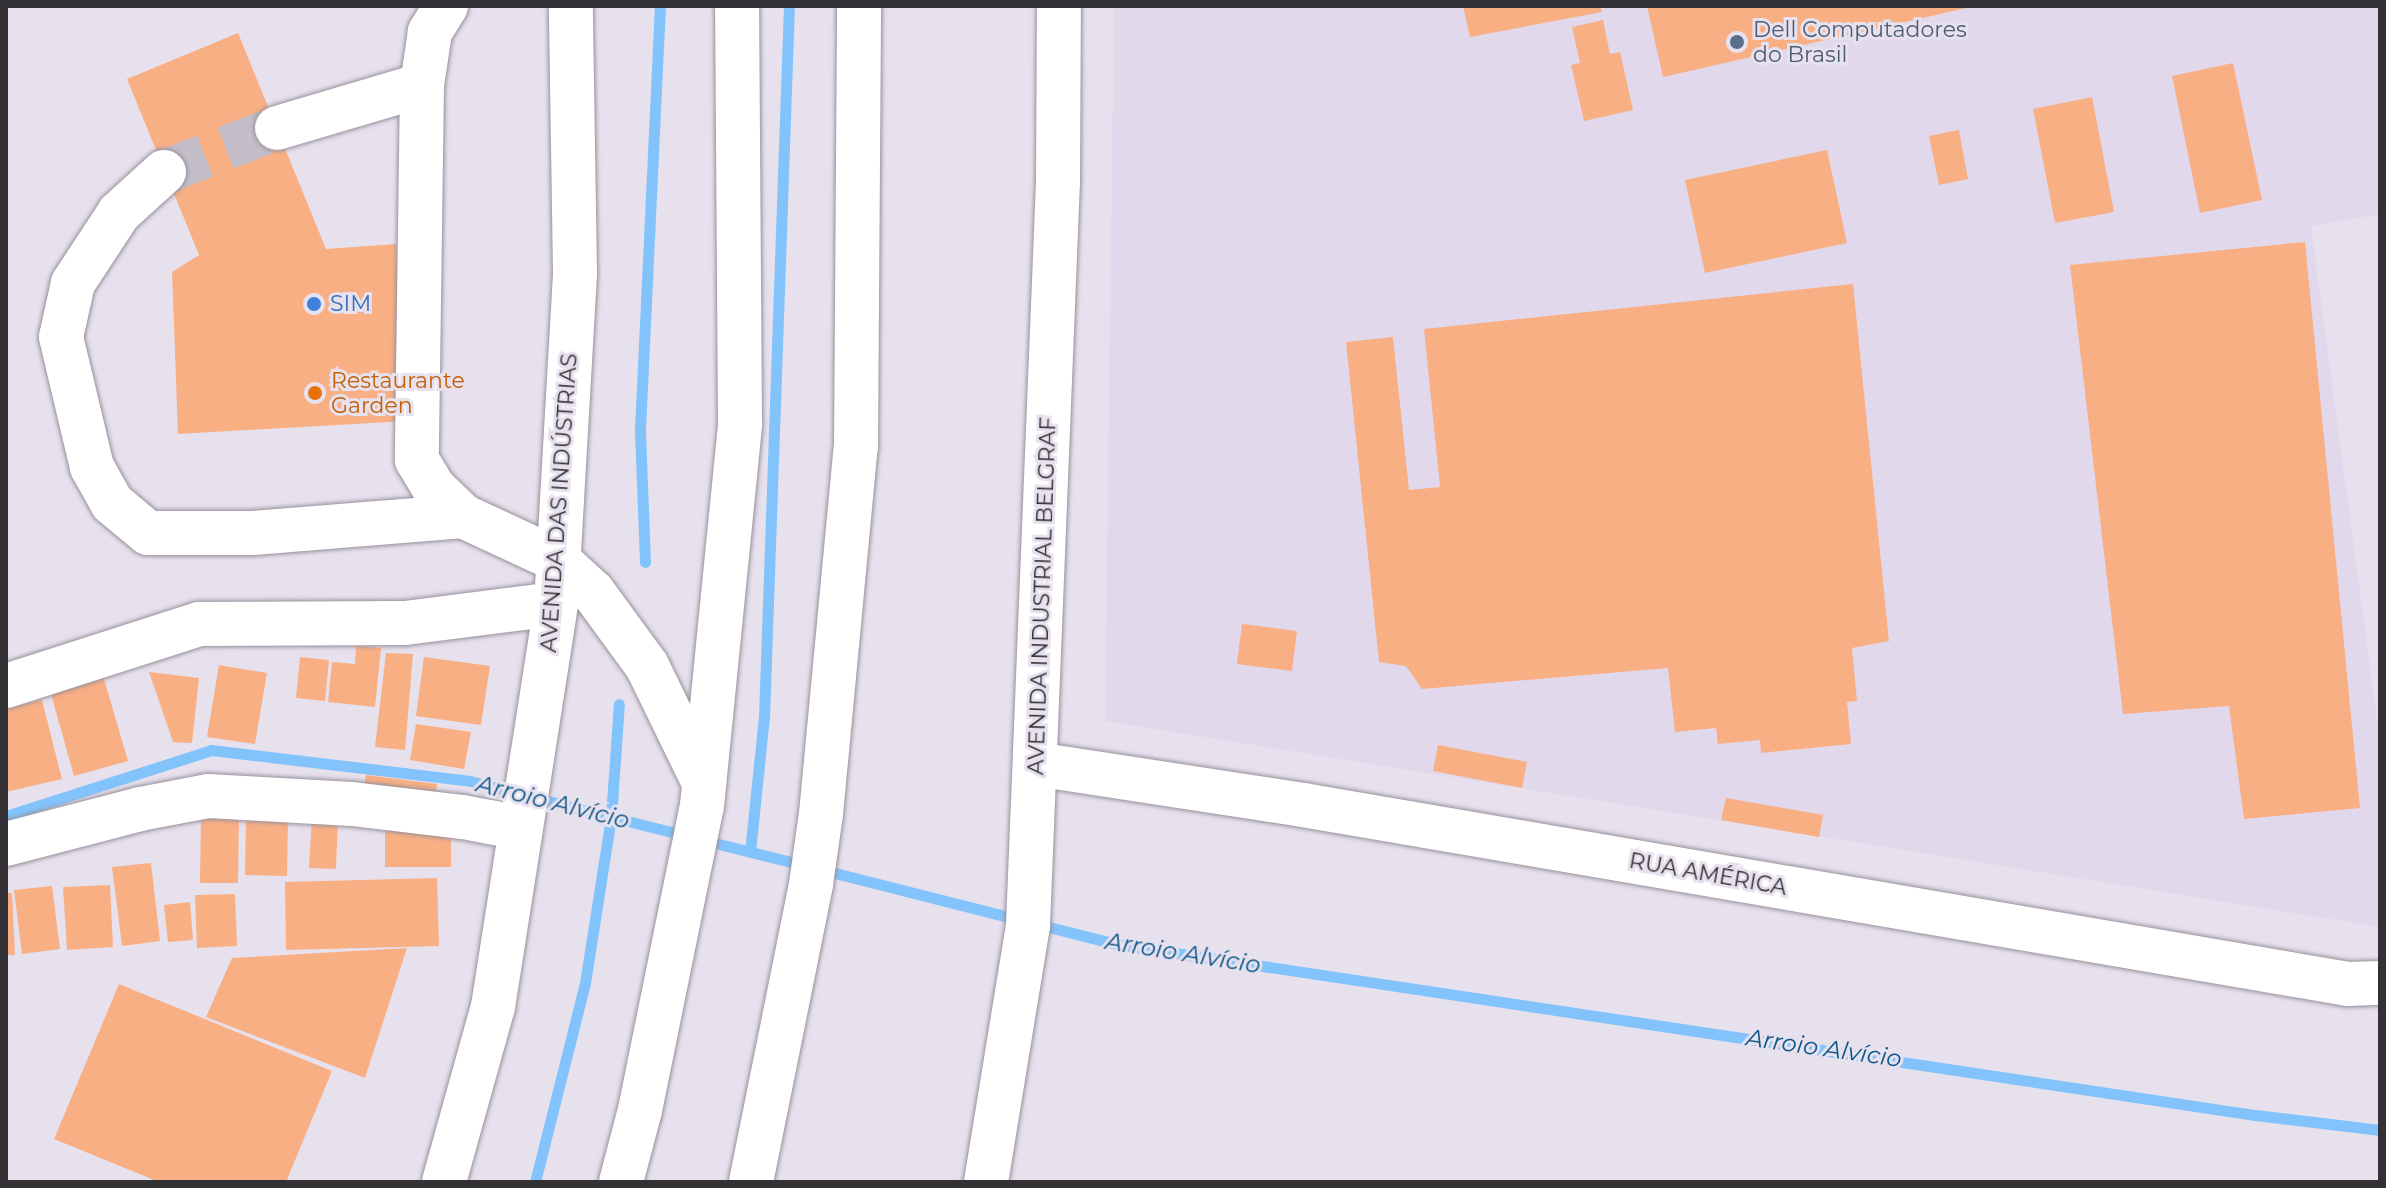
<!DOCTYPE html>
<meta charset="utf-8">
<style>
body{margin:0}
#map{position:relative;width:2386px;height:1188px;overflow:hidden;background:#e7e1ed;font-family:Montserrat,sans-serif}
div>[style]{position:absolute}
.built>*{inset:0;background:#e2d8ec}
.stream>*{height:11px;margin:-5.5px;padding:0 5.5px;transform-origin:5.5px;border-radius:5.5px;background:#83c3fc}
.building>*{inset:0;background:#f9af84}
.minor-tunnel>*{height:44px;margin-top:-22px;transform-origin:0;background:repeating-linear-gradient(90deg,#c3bec8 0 44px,transparent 0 66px)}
.roads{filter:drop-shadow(0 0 2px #97919c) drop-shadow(0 0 2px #97919c)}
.minor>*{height:44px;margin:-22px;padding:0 22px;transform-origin:22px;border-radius:22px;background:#fff}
.major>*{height:44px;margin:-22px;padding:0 22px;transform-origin:22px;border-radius:22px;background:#fff}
.highway>*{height:44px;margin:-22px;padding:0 22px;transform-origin:22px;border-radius:22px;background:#fff}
.dots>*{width:22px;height:22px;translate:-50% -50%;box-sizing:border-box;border:4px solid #e7e1ed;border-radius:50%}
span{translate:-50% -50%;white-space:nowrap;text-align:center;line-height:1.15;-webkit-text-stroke:6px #e7e1ed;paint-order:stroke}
.service-label{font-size:22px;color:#4e5e75}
.left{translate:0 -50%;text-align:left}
.shop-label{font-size:22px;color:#366cbe}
.food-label{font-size:22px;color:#c56008}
.street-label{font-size:22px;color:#343136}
.water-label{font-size:24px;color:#0e578b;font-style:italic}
.frame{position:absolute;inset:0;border:8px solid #343136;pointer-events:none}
</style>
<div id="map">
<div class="built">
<i style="clip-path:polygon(1114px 6px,2380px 6px,2380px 214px,2311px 226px,2380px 742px,2380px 927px,1105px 721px)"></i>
</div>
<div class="stream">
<i style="left:645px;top:562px;width:133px;rotate:-92.2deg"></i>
<i style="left:640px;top:429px;width:423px;rotate:-87.3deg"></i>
<i style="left:536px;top:798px;width:156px;rotate:14.1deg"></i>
<i style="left:6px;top:816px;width:215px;rotate:-17.8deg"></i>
<i style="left:211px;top:750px;width:261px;rotate:6.8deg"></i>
<i style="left:470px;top:781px;width:48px;rotate:14.6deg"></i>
<i style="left:703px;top:840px;width:107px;rotate:14deg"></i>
<i style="left:750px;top:852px;width:136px;rotate:-84.1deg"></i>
<i style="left:764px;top:717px;width:711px;rotate:-87.99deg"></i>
<i style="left:823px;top:870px;width:203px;rotate:14.2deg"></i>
<i style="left:1037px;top:924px;width:81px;rotate:14.2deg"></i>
<i style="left:1116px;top:944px;width:1152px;rotate:8.54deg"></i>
<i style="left:2255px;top:1115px;width:126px;rotate:6.8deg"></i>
<i style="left:535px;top:1182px;width:205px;rotate:-75.9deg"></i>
<i style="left:585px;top:983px;width:168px;rotate:-81.1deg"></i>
<i style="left:611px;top:817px;width:113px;rotate:-86deg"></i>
</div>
<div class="building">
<i style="clip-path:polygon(1463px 6px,1600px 6px,1602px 12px,1470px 37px)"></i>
<i style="clip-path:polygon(1647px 6px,1971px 6px,1971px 7px,1663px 77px)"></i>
<i style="clip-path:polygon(1603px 20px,1610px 54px,1620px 52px,1633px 110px,1584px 121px,1571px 65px,1580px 63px,1572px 27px)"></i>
<i style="clip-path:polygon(238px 33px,326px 249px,396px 244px,407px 421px,178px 434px,172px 272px,199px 255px,127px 79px)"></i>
<i style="clip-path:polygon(2233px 63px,2262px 200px,2200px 213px,2172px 76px)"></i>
<i style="clip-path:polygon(2092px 97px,2114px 212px,2055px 223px,2033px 109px)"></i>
<i style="clip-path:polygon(1959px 130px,1968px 179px,1939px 185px,1929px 136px)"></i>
<i style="clip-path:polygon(1827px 150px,1847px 243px,1705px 273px,1685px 180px)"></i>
<i style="clip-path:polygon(2305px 242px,2360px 808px,2244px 819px,2229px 706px,2123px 714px,2070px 265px)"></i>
<i style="clip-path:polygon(1853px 284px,1889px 641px,1852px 648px,1857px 701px,1847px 702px,1851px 744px,1761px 753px,1760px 740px,1718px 744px,1716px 728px,1675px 732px,1668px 668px,1422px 689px,1406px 666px,1379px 662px,1346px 342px,1393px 337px,1409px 490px,1440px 487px,1424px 329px)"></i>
<i style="clip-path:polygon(1242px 624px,1297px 631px,1292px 671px,1237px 664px)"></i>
<i style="clip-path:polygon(356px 646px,381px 648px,375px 707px,328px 702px,332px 662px,355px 664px)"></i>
<i style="clip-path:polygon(386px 653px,413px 654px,405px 750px,375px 747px)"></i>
<i style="clip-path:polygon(300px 657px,329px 660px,325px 701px,296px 698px)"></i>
<i style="clip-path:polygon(424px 657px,490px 666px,481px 725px,416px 716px)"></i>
<i style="clip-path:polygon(219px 665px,267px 673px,255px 744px,207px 737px)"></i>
<i style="clip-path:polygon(102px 672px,128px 761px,74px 776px,49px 687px)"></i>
<i style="clip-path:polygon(149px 672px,199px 678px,192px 743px,173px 742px)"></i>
<i style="clip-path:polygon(42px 700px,62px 779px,6px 792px,6px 708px)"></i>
<i style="clip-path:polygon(416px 724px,471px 732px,464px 769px,410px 760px)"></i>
<i style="clip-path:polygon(1438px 745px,1527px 762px,1522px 788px,1433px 771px)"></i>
<i style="clip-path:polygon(366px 775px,437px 784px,434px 806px,362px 797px)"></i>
<i style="clip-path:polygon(1726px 798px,1823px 815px,1819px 837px,1721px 820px)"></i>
<i style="clip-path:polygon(201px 814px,239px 814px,238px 883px,200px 883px)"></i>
<i style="clip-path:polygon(312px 815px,338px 816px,336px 869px,309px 868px)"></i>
<i style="clip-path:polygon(246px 817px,288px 817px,287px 876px,245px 875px)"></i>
<i style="clip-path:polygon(385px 827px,451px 827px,451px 867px,385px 867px)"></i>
<i style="clip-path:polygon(151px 863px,160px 941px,122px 946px,112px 867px)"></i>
<i style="clip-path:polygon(437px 878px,439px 946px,286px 950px,285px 882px)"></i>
<i style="clip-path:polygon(110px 885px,113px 947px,67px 950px,63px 887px)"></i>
<i style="clip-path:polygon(52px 886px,60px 949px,22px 954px,14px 890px)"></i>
<i style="clip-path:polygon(6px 893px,12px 893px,15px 955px,6px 955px)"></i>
<i style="clip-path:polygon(235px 894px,237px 946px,197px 948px,195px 895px)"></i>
<i style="clip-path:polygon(190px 902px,193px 940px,168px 942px,164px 905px)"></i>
<i style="clip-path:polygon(407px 948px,365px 1078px,206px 1017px,232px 958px)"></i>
<i style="clip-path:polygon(119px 984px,332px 1071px,286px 1182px,159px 1182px,54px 1139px)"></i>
</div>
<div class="minor-tunnel">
<i style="left:164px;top:172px;width:121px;rotate:-21.3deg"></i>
</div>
<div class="roads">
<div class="minor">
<i style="left:446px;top:6px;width:31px;rotate:122deg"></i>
<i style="left:430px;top:32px;width:54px;rotate:98.6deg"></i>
<i style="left:422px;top:85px;width:375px;rotate:90.8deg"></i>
<i style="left:417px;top:460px;width:31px;rotate:59deg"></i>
<i style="left:433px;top:487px;width:42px;rotate:44deg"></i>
<i style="left:463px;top:516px;width:105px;rotate:24.9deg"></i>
<i style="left:277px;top:128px;width:151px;rotate:-16.5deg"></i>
<i style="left:164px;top:172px;width:61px;rotate:137.7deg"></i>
<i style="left:119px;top:213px;width:84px;rotate:123.3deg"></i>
<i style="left:73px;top:283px;width:55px;rotate:102.5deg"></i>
<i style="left:61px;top:337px;width:134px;rotate:76.6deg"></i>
<i style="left:92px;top:467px;width:41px;rotate:60.9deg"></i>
<i style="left:112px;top:503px;width:47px;rotate:39.8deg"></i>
<i style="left:148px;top:533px;width:105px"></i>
<i style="left:253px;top:533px;width:211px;rotate:-4.6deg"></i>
<i style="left:6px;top:686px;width:203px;rotate:-17.8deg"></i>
<i style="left:199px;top:624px;width:206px;rotate:-0.3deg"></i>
<i style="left:405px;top:623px;width:152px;rotate:-7.2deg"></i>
<i style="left:6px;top:844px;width:138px;rotate:-14.6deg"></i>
<i style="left:140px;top:809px;width:69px;rotate:-10.8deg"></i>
<i style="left:208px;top:796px;width:144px;rotate:3.2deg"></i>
<i style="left:352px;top:804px;width:112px;rotate:6.7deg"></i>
<i style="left:463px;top:817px;width:59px;rotate:10.7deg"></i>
</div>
<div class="major">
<i style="left:1036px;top:764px;width:270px;rotate:8.7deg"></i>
<i style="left:1303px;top:805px;width:1060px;rotate:9.72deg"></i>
<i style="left:2348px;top:984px;width:32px;rotate:-2deg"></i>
<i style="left:444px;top:1182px;width:182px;rotate:-74.4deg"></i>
<i style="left:493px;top:1007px;width:408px;rotate:-81.1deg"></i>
<i style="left:556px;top:604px;width:332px;rotate:-86.7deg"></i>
<i style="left:575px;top:273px;width:267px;rotate:-90.9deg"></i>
<i style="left:986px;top:1182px;width:260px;rotate:-80.7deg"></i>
<i style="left:1028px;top:925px;width:745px;rotate:-87.69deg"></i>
<i style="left:1058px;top:181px;width:175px;rotate:-89.7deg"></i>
</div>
<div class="highway">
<i style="left:558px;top:560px;width:47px;rotate:42.4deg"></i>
<i style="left:593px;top:592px;width:92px;rotate:53.9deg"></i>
<i style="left:647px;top:666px;width:130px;rotate:64deg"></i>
<i style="left:621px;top:1182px;width:74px;rotate:-75.2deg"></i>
<i style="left:640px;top:1110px;width:310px;rotate:-78.5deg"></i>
<i style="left:702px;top:806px;width:384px;rotate:-84.3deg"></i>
<i style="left:740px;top:424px;width:418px;rotate:-90.4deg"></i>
<i style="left:751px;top:1182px;width:304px;rotate:-78.6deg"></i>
<i style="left:811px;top:884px;width:71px;rotate:-81.9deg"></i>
<i style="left:821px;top:814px;width:369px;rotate:-84.6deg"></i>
<i style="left:856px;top:447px;width:441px;rotate:-89.6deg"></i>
</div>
</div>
<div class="dots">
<i style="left:1737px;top:42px;background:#5c6f8a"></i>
<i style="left:314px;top:304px;background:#3f7fe0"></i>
<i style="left:315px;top:393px;background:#e8710a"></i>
</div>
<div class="service-label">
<span class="left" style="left:1753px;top:42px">Dell Computadores<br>do Brasil</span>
</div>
<div class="shop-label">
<span class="left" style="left:330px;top:304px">SIM</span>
</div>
<div class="food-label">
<span class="left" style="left:331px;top:393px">Restaurante<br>Garden</span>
</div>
<div class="street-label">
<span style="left:559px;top:503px;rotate:-86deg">AVENIDA DAS INDÚSTRIAS</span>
<span style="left:1042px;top:596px;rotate:-88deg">AVENIDA INDUSTRIAL BELGRAF</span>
<span style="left:1708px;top:874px;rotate:10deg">RUA AMÉRICA</span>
</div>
<div class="water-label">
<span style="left:553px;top:802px;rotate:14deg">Arroio Alvício</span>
<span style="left:1183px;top:953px;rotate:9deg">Arroio Alvício</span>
<span style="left:1824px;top:1048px;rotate:8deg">Arroio Alvício</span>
</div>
<div class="frame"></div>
</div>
